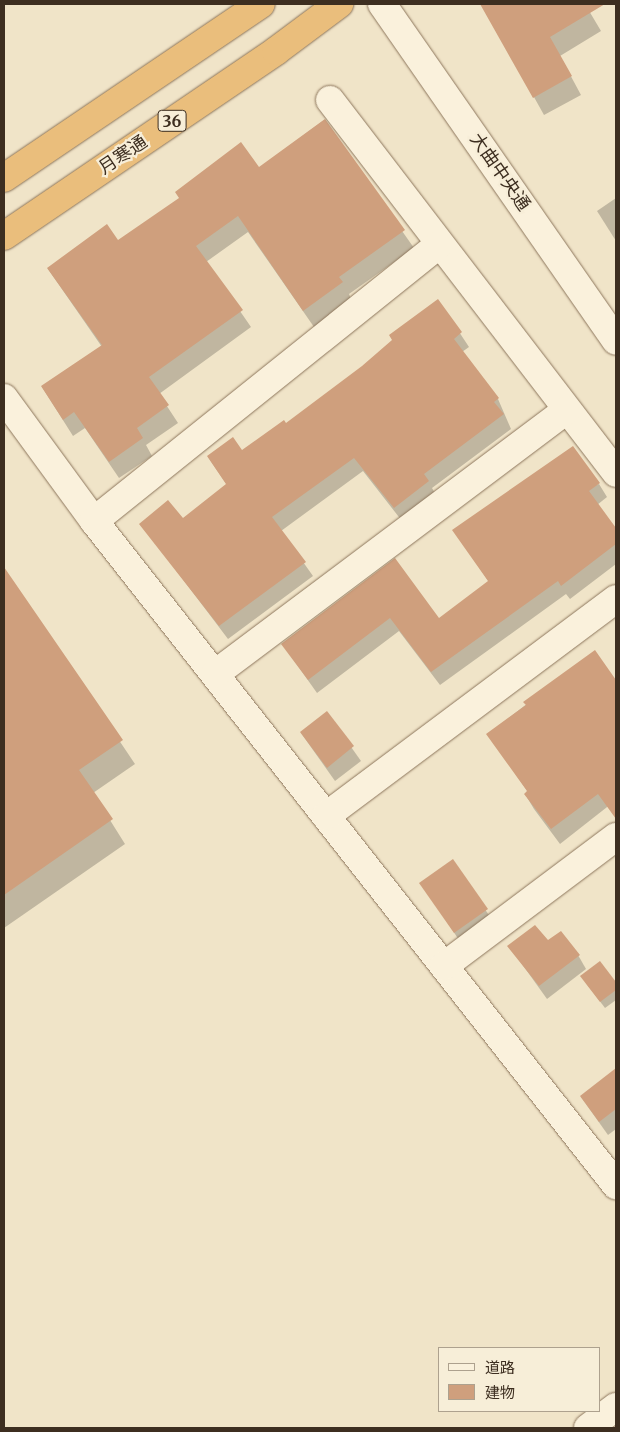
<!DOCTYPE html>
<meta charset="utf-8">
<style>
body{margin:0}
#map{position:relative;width:620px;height:1432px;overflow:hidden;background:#f0e4c8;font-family:Merriweather,"Noto Sans JP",serif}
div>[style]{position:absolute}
.shadow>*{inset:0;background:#0003}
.building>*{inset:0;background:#cf9f7d}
.roads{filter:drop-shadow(0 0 1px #8d765c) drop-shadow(0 0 1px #8d765c)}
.minor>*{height:28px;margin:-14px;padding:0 14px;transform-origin:14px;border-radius:14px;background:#faf1dc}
.secondary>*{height:28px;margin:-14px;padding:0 14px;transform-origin:14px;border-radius:14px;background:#faf1dc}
.trunk>*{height:28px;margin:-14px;padding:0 14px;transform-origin:14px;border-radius:14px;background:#eabe7c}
span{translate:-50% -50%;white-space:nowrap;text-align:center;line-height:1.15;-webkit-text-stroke:4.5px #f7eed8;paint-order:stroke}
.shield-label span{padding:1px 4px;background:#f7eed8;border:1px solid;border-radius:4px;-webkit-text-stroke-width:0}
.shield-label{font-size:16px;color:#3d2e20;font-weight:700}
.street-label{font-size:18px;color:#3d2e20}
.frame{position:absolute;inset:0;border:5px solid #3d2e20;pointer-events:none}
.legend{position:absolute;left:438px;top:1347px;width:162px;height:65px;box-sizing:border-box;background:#f7eed8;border:1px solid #ada18e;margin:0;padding:6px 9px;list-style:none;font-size:15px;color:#3d2e20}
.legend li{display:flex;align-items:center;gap:10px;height:25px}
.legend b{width:25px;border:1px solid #ada18e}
</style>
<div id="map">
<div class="shadow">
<i style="clip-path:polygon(482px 4px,530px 4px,535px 13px,550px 4px,585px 4px,601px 31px,560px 56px,581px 95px,544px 115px)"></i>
<i style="clip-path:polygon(324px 120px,414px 248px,349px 294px,351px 299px,314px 327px,248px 232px,206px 262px,251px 327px,159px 394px,178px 423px,146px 445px,152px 456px,119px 478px,85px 428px,73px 436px,42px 387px,102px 347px,48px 269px,118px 241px,259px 168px)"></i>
<i style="clip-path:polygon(616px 198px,616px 241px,597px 211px)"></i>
<i style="clip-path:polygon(438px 300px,469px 347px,462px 352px,498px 399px,511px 429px,432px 488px,436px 495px,402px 521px,363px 471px,281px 531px,313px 576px,228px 639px,141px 524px,182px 520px,227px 485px,208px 457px,242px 452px,286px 425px,363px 367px)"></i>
<i style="clip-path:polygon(599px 484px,607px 497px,597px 505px,616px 530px,616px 564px,570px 599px,566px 594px,440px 685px,399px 631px,317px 693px,283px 645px,395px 560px,439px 620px,489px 582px,454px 530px)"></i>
<i style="clip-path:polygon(4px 569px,135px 764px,93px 793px,125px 844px,4px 928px)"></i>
<i style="clip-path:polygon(594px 652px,616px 682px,616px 800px,560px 844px,534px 809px,525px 794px,528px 792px,488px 734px)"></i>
<i style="clip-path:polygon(327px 713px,361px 761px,335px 781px,301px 733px)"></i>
<i style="clip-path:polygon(452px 861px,495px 924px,463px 946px,421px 883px)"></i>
<i style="clip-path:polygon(509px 946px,578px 955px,586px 969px,547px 999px)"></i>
<i style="clip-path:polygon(600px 963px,616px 984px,616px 1000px,605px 1008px,586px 983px)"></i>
<i style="clip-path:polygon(616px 1070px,616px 1129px,608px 1135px,581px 1097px)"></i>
</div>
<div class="building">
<i style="clip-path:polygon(480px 4px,605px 4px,550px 37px,572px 76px,533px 98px)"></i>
<i style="clip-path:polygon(325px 119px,405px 230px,339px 277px,343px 282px,303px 311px,238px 216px,196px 246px,243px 310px,149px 377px,169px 405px,137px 428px,143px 438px,109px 462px,74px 412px,63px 420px,41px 386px,102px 345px,47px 268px,107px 224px,118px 240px,179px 198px,175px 192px,241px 142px,259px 167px)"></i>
<i style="clip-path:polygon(438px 299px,462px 332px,454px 339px,499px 398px,494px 402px,504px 414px,424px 474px,429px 481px,394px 508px,354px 458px,272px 517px,306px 562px,219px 626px,139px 524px,168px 500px,183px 518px,226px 484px,207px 456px,233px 437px,242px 450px,284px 420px,286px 423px,362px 366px,392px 340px,389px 335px)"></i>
<i style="clip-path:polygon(573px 446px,600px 483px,589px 491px,616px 528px,616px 544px,561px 586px,558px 581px,431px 672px,390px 618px,308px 680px,281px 644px,395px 558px,439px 618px,488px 581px,452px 530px)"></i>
<i style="clip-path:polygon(4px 567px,123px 740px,79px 770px,113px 819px,4px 895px)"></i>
<i style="clip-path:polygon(595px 650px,616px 680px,616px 819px,598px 794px,551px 829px,524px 794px,527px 791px,486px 734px,526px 705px,523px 702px)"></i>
<i style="clip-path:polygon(327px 711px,354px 746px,327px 768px,300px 732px)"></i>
<i style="clip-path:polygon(453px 859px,488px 909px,454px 933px,419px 883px)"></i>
<i style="clip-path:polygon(535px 925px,548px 940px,561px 931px,580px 955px,539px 986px,507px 946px)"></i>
<i style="clip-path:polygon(600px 961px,616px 982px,616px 990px,600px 1002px,580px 976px)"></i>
<i style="clip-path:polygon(616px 1068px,616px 1109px,599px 1122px,580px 1096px)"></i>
</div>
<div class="roads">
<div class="minor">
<i style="left:330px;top:100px;width:470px;rotate:52.5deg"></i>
<i style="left:4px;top:398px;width:152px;rotate:53.8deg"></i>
<i style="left:94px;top:521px;width:845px;rotate:51.83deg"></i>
<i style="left:94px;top:521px;width:442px;rotate:-38.7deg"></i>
<i style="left:215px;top:674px;width:439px;rotate:-36.9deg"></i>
<i style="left:326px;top:816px;width:362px;rotate:-36.8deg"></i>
<i style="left:444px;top:966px;width:215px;rotate:-36.9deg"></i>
<i style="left:588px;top:1428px;width:35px;rotate:-37deg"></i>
</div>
<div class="secondary">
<i style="left:382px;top:4px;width:410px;rotate:55.2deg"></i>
</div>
<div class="trunk">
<i style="left:4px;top:178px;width:310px;rotate:-34.1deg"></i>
<i style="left:4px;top:236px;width:329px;rotate:-34.2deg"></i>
<i style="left:276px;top:51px;width:79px;rotate:-36.7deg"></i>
</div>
</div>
<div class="shield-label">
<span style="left:172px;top:121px">36</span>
</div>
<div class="street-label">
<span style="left:123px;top:155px;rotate:-34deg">月寒通</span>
<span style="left:500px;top:172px;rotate:55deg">大曲中央通</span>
</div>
<div class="frame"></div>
<ul class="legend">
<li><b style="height:6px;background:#faf1dc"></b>道路</li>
<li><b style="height:14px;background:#cf9f7d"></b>建物</li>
</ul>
</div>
